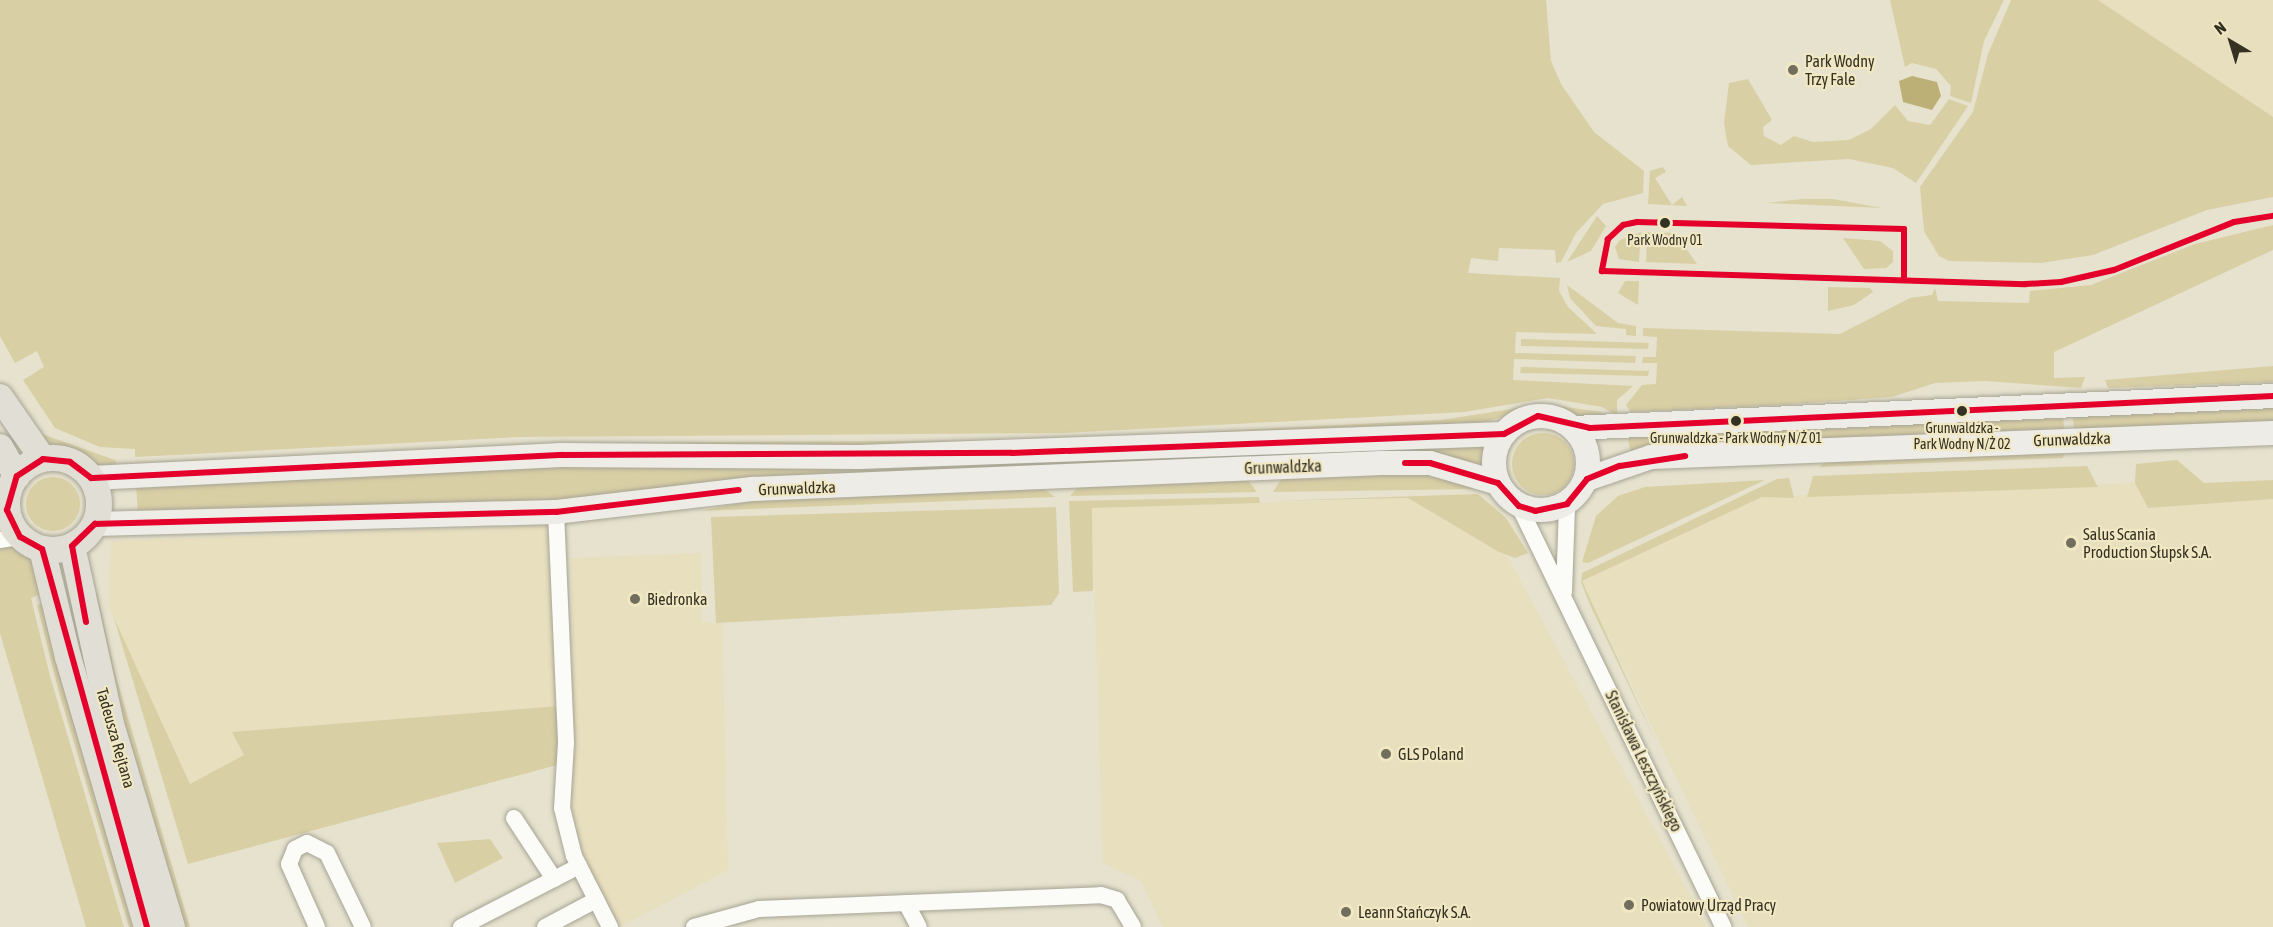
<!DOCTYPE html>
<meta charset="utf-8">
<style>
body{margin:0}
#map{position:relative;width:2273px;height:927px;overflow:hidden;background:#e6e2ce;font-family:"Asap Condensed",sans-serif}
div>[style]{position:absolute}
.built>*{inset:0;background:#e7dfbe}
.green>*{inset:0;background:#d9cfa5}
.round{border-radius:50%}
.water>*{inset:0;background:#bdb076}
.roads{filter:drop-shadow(0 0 2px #a7a494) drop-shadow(0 0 2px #a7a494)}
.street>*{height:16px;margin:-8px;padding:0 8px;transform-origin:8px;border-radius:8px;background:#fbfbf8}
.secondary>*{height:24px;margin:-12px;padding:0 12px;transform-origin:12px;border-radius:12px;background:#eeece7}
.secondary>.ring{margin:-12px;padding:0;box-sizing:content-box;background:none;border:24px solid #eeece7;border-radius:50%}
.primary>*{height:26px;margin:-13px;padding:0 13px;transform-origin:13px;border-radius:13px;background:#e0ded5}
.primary>.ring{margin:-13px;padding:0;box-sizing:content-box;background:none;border:26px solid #e0ded5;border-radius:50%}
.bus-1>*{height:6px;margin:-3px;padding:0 3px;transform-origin:3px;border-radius:3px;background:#e4002b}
.dots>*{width:16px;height:16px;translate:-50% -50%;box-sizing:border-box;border:3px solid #f1e8c3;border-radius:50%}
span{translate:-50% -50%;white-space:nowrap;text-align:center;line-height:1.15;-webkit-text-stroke:4.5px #f1e8c3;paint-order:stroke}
.bus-label{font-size:14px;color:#343022}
.poi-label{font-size:16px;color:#343022}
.left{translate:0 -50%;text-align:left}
.street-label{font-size:16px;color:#343022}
.north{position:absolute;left:2201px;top:12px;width:60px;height:60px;-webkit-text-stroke:4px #f1e8c3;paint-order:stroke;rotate:322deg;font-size:16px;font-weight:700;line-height:24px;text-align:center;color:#343022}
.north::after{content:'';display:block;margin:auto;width:21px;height:27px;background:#343022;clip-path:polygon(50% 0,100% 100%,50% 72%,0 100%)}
</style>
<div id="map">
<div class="built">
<i style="clip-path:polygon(2098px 0,2273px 0,2273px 117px)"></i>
<i style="clip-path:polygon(2137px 483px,2148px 508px,2273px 499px,2273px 927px,1748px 927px,1582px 581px,1762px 497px)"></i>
<i style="clip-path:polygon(1408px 498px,1508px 557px,1707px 927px,1163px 927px,1141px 881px,1103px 863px,1092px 508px)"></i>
<i style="clip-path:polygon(548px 525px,559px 706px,233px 732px,244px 755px,190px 784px,109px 608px,111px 541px)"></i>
<i style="clip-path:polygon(701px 553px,702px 622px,722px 623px,728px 870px,620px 927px,583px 855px,569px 796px,574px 754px,571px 558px)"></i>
</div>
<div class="green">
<i style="clip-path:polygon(0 0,1546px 0,1551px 61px,1561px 84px,1594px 132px,1644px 171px,1643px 193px,1603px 204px,1576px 233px,1561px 262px,1556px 263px,1555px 250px,1499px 248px,1498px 261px,1471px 258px,1468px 273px,1560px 278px,1559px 291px,1568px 307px,1597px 334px,1516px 332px,1515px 353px,1636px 356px,1635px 363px,1514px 359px,1513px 380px,1633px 386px,1617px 400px,1617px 415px,1602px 407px,1548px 398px,1464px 412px,1064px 433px,519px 437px,135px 457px,135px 449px,100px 447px,55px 428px,23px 380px,44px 367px,37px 351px,15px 363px,0 336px)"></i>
<i style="clip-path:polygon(1890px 0,2004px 0,1984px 41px,1971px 103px,1950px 96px,1951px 86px,1936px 69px,1912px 63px,1905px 67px)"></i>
<i style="clip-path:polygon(2011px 0,2098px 0,2273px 117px,2273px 197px,2207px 210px,2093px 255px,2041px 263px,1949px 261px,1939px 256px,1924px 231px,1920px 187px,1973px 112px,1988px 54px)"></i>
<i style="clip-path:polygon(1748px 79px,1772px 120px,1763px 127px,1764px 136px,1781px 145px,1794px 136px,1813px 142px,1849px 140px,1871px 129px,1895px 105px,1908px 121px,1930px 125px,1949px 99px,1968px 106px,1916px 183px,1893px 168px,1849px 159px,1751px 165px,1728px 146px,1724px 123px,1729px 83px)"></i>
<i style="clip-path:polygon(1663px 167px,1666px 172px,1655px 178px,1672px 205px,1682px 197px,1687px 206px,1648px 204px,1650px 171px)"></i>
<i style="clip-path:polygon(1833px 199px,1882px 208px,1767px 203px,1802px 199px)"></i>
<i style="clip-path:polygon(1597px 216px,1606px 226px,1591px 251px,1567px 262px)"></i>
<i style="clip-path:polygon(2273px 225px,2273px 250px,2054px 352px,2054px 378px,2085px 377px,2081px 388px,1985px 381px,1935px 383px,1892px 397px,1777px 405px,1631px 412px,1626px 405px,1642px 385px,1656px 384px,1657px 363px,1642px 363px,1643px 357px,1656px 357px,1657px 337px,1643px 336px,1643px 328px,1840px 334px,1910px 298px,1932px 295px,1935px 288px,1938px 301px,2029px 303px,2030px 291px,2091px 285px,2195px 244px)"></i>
<i style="clip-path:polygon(1641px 232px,1639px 262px,1619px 259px,1615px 247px,1620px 240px)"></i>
<i style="clip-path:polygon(1647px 232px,1675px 233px,1697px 264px,1646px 262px)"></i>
<i style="clip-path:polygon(1843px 238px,1880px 241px,1893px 251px,1893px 262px,1886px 268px,1864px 269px)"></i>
<i style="clip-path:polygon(1625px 281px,1639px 281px,1638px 305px,1618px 293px)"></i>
<i style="clip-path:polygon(1567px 285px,1618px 323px,1636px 326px,1636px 336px,1626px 335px,1626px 329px,1596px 326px,1570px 298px)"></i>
<i style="clip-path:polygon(1828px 287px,1870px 288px,1873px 292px,1854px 305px,1828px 311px)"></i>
<i style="clip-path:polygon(1521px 339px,1649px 343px,1648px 349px,1521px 346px)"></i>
<i style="clip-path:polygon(2273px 366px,2273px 382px,2108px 388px,2105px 380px)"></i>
<i style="clip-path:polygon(1521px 367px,1649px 371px,1648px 376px,1520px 373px)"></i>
<i style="clip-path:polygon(1543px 404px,1601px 412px,1607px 418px,1586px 418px,1543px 405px,1478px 424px,1039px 443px,136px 463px,559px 443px,1038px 440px,1441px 420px)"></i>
<i style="clip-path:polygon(2273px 405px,2273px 423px,2074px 430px,2072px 412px)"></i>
<i style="clip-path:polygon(2063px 412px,2064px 431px,1631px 452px,1627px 436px)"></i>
<i class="round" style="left:1512px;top:433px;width:62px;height:62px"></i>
<i style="clip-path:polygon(39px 433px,115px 460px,119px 468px,99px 467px,49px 444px)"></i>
<i style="clip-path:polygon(1487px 445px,1484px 468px,138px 514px,136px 485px,486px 467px)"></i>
<i style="clip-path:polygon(2065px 449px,2063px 458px,1819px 467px,1827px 461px)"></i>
<i style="clip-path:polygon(2177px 460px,2204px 483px,2273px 480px,2273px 499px,2148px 508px,2135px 483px,2136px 464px)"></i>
<i style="clip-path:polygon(2087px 466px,2098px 487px,1807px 497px,1813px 476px)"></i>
<i style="clip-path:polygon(1428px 473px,1476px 489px,1273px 492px,1282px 478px)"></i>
<i class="round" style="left:26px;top:477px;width:54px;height:54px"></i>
<i style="clip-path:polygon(1789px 478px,1794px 498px,1762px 497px,1582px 581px,1657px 744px,1590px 605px,1581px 582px,1582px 573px,1777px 479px)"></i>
<i style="clip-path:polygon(1247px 479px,1257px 492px,1070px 496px,1079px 486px)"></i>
<i style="clip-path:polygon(1765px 480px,1588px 563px,1582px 562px,1596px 516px,1618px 496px,1645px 487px)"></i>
<i style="clip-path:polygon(1043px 488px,1055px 497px,700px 511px,750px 501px)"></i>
<i style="clip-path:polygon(1478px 494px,1506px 518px,1528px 553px,1515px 558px,1499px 552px,1408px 498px,1271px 501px)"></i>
<i style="clip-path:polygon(1259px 497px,1260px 503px,1092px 508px,1093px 591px,1073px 592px,1069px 501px)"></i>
<i style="clip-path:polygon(1056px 507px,1059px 593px,1051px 605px,716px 623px,711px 517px)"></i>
<i style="clip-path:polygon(0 545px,17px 546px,32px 558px,43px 593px,31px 598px,50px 676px,124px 927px,86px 927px,0 633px)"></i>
<i style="clip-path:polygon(97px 593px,116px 677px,190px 927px,182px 927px,105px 669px,89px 594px)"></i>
<i style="clip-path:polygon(45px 603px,137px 927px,129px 927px,58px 689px,37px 605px)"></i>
<i style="clip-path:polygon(114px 618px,190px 784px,244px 755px,232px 732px,559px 706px,557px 765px,188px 864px)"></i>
<i style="clip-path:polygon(490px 839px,503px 858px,455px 883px,437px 843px)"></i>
</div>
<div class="water">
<i style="clip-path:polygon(1912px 76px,1937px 82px,1941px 96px,1932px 110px,1903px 102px,1899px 81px)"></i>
</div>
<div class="roads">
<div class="street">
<i style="left:1519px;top:506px;width:468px;rotate:64.1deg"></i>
<i style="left:556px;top:512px;width:231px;rotate:87.5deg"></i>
<i style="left:566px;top:743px;width:65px;rotate:93.5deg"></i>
<i style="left:562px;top:808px;width:49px;rotate:76deg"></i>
<i style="left:574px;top:856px;width:80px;rotate:63.1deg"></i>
<i style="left:0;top:514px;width:8px;rotate:-30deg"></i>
<i style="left:0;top:540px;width:20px;rotate:-9deg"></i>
<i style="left:1564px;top:592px;width:88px;rotate:-88deg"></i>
<i style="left:514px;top:818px;width:73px;rotate:56.7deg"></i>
<i style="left:906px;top:903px;width:27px;rotate:62deg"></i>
<i style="left:317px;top:927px;width:69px;rotate:-114deg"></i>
<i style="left:289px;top:864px;width:16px;rotate:-68deg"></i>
<i style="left:295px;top:849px;width:13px;rotate:-27deg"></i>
<i style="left:307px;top:843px;width:22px;rotate:27deg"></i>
<i style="left:327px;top:853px;width:82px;rotate:64.1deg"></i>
<i style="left:461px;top:927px;width:133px;rotate:-27.3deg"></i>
<i style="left:545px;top:927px;width:58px;rotate:-27.9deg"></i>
<i style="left:694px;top:927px;width:67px;rotate:-15.5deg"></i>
<i style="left:759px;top:909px;width:342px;rotate:-2.3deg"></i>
<i style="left:1101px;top:895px;width:17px;rotate:17deg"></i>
<i style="left:1117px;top:900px;width:31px;rotate:59deg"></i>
</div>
<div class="secondary">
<i class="ring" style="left:1494px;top:416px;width:70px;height:70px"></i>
<i style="left:1574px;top:428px;width:700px;rotate:-2.62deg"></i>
<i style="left:91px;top:478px;width:471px;rotate:-2.8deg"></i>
<i style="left:561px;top:455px;width:298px;rotate:0.4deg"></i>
<i style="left:859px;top:457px;width:645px;rotate:-2.04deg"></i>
<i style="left:1587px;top:479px;width:68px;rotate:-19deg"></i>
<i style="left:1651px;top:457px;width:622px;rotate:-2.21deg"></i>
<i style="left:95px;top:524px;width:461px;rotate:-1.5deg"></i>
<i style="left:556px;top:512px;width:198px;rotate:-6.7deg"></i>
<i style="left:753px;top:489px;width:629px;rotate:-2.37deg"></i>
<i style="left:1381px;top:463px;width:49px"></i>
<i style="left:1430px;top:463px;width:71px;rotate:16.4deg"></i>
</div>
<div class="primary">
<i style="left:0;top:397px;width:75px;rotate:55.3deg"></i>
<i style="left:0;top:447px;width:34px;rotate:60deg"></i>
<i class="ring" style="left:7px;top:458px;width:66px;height:66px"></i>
<i style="left:72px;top:546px;width:182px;rotate:77.6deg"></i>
<i style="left:111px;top:724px;width:212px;rotate:73.3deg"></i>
<i style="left:42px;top:549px;width:111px;rotate:76.5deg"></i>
<i style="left:68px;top:657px;width:281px;rotate:73.7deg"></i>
</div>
</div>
<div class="bus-1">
<i style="left:1904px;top:279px;width:50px;rotate:-90deg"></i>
<i style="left:1904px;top:229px;width:267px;rotate:-178.5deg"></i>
<i style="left:1637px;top:222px;width:14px;rotate:168deg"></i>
<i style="left:1623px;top:225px;width:21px;rotate:137deg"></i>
<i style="left:1608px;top:239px;width:33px;rotate:101deg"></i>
<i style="left:1602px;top:271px;width:423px;rotate:1.8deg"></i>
<i style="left:2025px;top:284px;width:36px;rotate:-3deg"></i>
<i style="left:2061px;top:282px;width:54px;rotate:-12.8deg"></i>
<i style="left:2114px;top:270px;width:129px;rotate:-21.8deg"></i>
<i style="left:2234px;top:222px;width:39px;rotate:-9deg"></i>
<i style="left:1405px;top:463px;width:25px"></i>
<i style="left:1430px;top:463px;width:71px;rotate:16.4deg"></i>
<i style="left:1498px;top:483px;width:31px;rotate:48deg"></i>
<i style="left:1519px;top:506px;width:17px;rotate:17deg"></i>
<i style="left:1535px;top:511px;width:33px;rotate:-12deg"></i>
<i style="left:1567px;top:504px;width:32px;rotate:-51deg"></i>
<i style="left:1587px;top:479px;width:35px;rotate:-22deg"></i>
<i style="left:1620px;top:466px;width:66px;rotate:-8.7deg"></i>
<i style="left:86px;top:622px;width:77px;rotate:-100.4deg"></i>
<i style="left:72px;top:546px;width:32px;rotate:-44deg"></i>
<i style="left:95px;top:524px;width:461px;rotate:-1.5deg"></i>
<i style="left:556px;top:512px;width:184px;rotate:-6.9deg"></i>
<i style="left:147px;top:927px;width:392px;rotate:-105.5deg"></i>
<i style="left:42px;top:549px;width:25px;rotate:-151deg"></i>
<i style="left:20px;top:537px;width:30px;rotate:-116deg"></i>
<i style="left:7px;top:510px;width:35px;rotate:-74deg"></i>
<i style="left:17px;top:476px;width:31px;rotate:-33deg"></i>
<i style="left:43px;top:459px;width:27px;rotate:6deg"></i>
<i style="left:70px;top:462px;width:26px;rotate:37deg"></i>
<i style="left:91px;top:478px;width:471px;rotate:-2.8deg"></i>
<i style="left:561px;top:455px;width:451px;rotate:-0.3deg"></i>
<i style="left:1012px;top:453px;width:492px;rotate:-2.2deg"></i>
<i style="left:1504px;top:434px;width:38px;rotate:-28deg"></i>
<i style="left:1538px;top:416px;width:53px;rotate:13deg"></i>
<i style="left:1590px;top:428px;width:684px;rotate:-2.68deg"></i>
</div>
<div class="dots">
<i style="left:1793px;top:70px;background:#726e5e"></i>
<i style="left:1665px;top:223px;background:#343022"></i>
<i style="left:1962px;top:411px;background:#343022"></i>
<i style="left:1736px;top:421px;background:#343022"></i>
<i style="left:2071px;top:543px;background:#726e5e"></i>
<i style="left:635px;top:599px;background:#726e5e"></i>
<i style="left:1386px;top:754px;background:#726e5e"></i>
<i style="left:1629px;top:905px;background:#726e5e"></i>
<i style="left:1346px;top:912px;background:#726e5e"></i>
</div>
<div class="bus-label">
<span style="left:1665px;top:240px">Park Wodny 01</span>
<span style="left:1962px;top:436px">Grunwaldzka -<br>Park Wodny N/Ż 02</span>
<span style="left:1736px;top:438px">Grunwaldzka - Park Wodny N/Ż 01</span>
</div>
<div class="poi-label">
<span class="left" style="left:1805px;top:70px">Park Wodny<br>Trzy Fale</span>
<span class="left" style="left:2083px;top:543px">Salus Scania<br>Production Słupsk S.A.</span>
<span class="left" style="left:647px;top:599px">Biedronka</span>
<span class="left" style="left:1398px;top:754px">GLS Poland</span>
<span class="left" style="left:1641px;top:905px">Powiatowy Urząd Pracy</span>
<span class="left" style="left:1358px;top:912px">Leann Stańczyk S.A.</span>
</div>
<div class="street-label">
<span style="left:2072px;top:439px;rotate:-2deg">Grunwaldzka</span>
<span style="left:1283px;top:467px;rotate:-2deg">Grunwaldzka</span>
<span style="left:797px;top:488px;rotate:-2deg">Grunwaldzka</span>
<span style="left:116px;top:738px;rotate:74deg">Tadeusza Rejtana</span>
<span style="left:1644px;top:761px;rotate:64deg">Stanisława Leszczyńskiego</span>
</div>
<div class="north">N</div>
</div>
